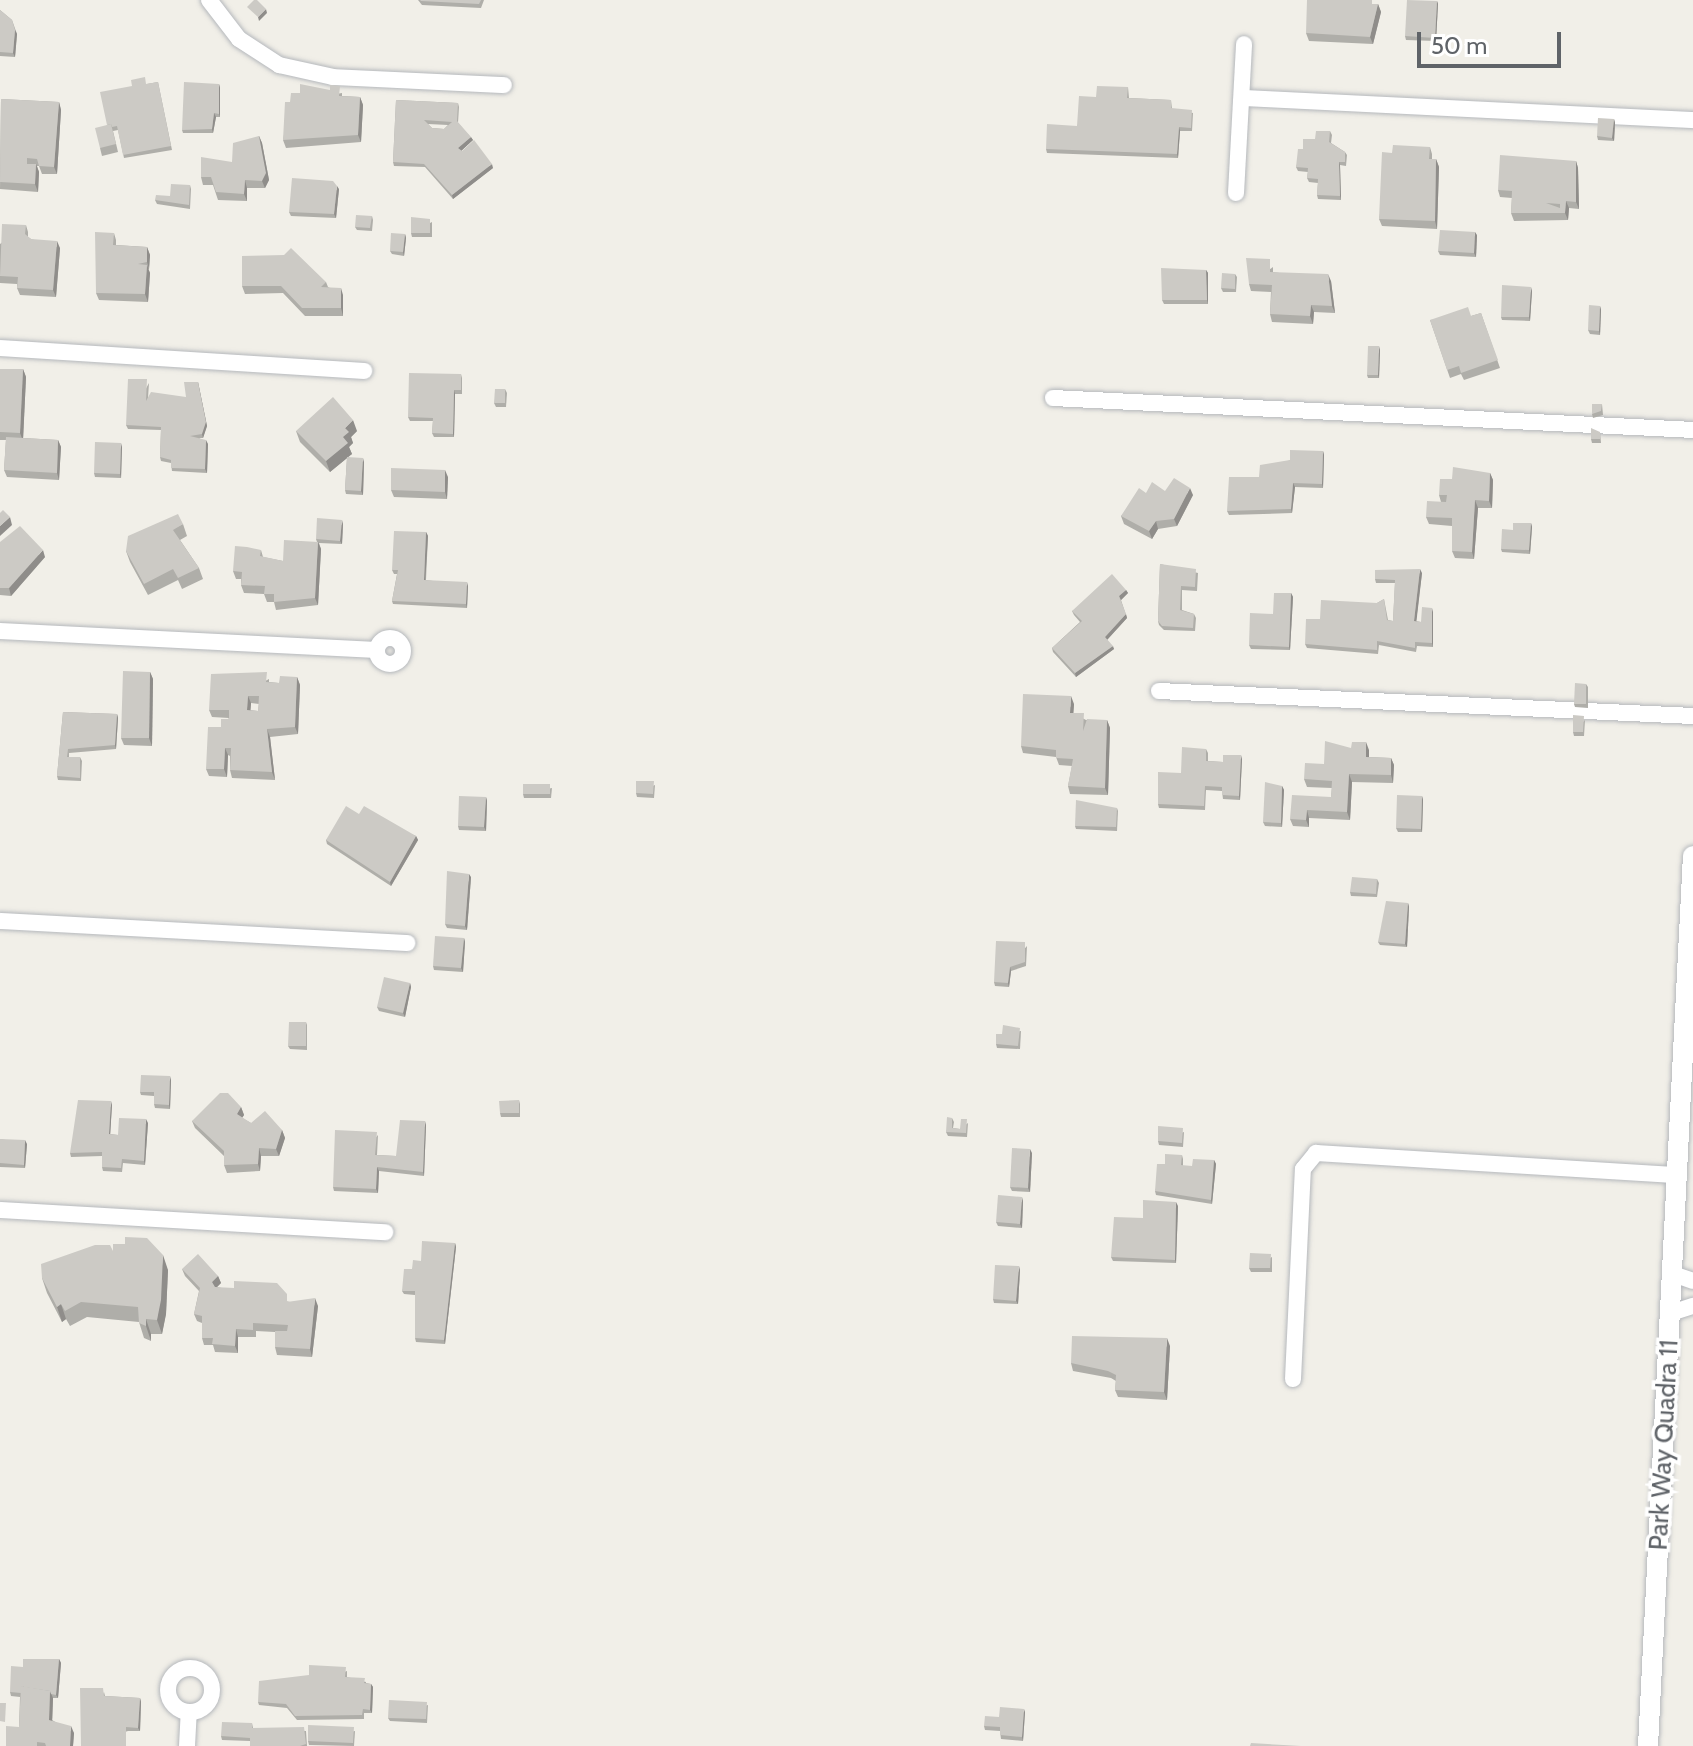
<!DOCTYPE html>
<style>
body{margin:0}
#map{position:relative;width:1693px;height:1746px;overflow:hidden;background:#f1efe8;font-family:Cabin,sans-serif}
div>[style]{position:absolute}
.roads{filter:drop-shadow(0 0 2px #b5b8bc) drop-shadow(0 0 2px #b5b8bc)}
.minor>*{height:16px;margin:-8px;padding:0 8px;transform-origin:8px;border-radius:8px;background:#fff}
.minor>.ring{margin:-8px;padding:0;box-sizing:content-box;background:none;border:16px solid #fff;border-radius:50%}
.tertiary>*{height:20px;margin:-10px;padding:0 10px;transform-origin:10px;border-radius:10px;background:#fff}
.wall>*{inset:0;background:#afaea9}
.shaded-wall>*{inset:0;background:#8f8d8a}
.building>*{inset:0;background:#cccac5}
span{translate:-50% -50%;white-space:nowrap;text-align:center;line-height:1.15;-webkit-text-stroke:7px #fff;paint-order:stroke}
.street-label{font-size:26px;color:#5f6368}
.scale{position:absolute;left:1417px;top:32px;width:144px;height:36px;box-sizing:border-box;border:4px solid #5f6368;border-top:0;padding-left:10px;font-size:24px;line-height:28px;white-space:nowrap;color:#5f6368;-webkit-text-stroke:6px #fff;paint-order:stroke}
</style>
<div id="map">
<div class="roads">
<div class="minor">
<i style="left:209px;top:0;width:49px;rotate:52.4deg"></i>
<i style="left:239px;top:39px;width:48px;rotate:33deg"></i>
<i style="left:279px;top:65px;width:55px;rotate:12.5deg"></i>
<i style="left:333px;top:77px;width:171px;rotate:2.7deg"></i>
<i style="left:1242px;top:98px;width:452px;rotate:2.8deg"></i>
<i style="left:1236px;top:193px;width:149px;rotate:-86.9deg"></i>
<i style="left:0;top:348px;width:365px;rotate:3.6deg"></i>
<i style="left:1053px;top:398px;width:641px;rotate:2.86deg"></i>
<i style="left:0;top:631px;width:377px;rotate:2.9deg"></i>
<i class="ring" style="left:377px;top:638px;width:10px;height:10px"></i>
<i style="left:1159px;top:691px;width:535px;rotate:2.68deg"></i>
<i style="left:0;top:921px;width:408px;rotate:3.1deg"></i>
<i style="left:0;top:1210px;width:386px;rotate:3.3deg"></i>
<i style="left:1673px;top:1274px;width:21px;rotate:19deg"></i>
<i style="left:1671px;top:1313px;width:23px;rotate:-18deg"></i>
<i style="left:1293px;top:1379px;width:210px;rotate:-87.3deg"></i>
<i style="left:1303px;top:1169px;width:21px;rotate:-51deg"></i>
<i style="left:1316px;top:1153px;width:363px;rotate:3.5deg"></i>
<i class="ring" style="left:168px;top:1668px;width:28px;height:28px"></i>
<i style="left:187px;top:1746px;width:34px;rotate:-87deg"></i>
</div>
<div class="tertiary">
<i style="left:1648px;top:1746px;width:891px;rotate:-87.11deg"></i>
</div>
</div>
<div class="wall">
<i style="clip-path:polygon(418px 0,484px 0,481px 8px,422px 5px)"></i>
<i style="clip-path:polygon(1437px 1px,1438px 4px,1436px 41px,1406px 40px,1405px 36px)"></i>
<i style="clip-path:polygon(1375px 4px,1378px 4px,1381px 12px,1373px 44px,1309px 41px,1306px 33px)"></i>
<i style="clip-path:polygon(0 10px,12px 20px,17px 34px,15px 57px,0 56px)"></i>
<i style="clip-path:polygon(158px 82px,172px 150px,124px 158px,118px 130px,113px 131px,118px 152px,102px 156px,100px 148px,107px 125px,147px 84px)"></i>
<i style="clip-path:polygon(219px 84px,220px 88px,220px 117px,216px 117px,213px 133px,183px 133px,182px 130px)"></i>
<i style="clip-path:polygon(1128px 87px,1129px 98px,1171px 100px,1172px 109px,1193px 113px,1192px 131px,1180px 131px,1178px 158px,1047px 153px,1046px 149px,1077px 126px,1096px 97px)"></i>
<i style="clip-path:polygon(342px 93px,342px 96px,360px 97px,363px 105px,361px 142px,286px 148px,283px 140px,290px 102px)"></i>
<i style="clip-path:polygon(1px 99px,59px 102px,61px 110px,57px 174px,42px 174px,39px 166px,37px 166px,39px 172px,38px 192px,0 189px)"></i>
<i style="clip-path:polygon(evenodd,396px 100px,458px 103px,459px 107px,458px 123px,473px 140px,461px 151px,493px 168px,453px 199px,425px 167px,394px 166px,393px 162px,396px 100px,428px 124px,448px 125px,444px 129px,432px 128px,428px 124px)"></i>
<i style="clip-path:polygon(1614px 119px,1615px 123px,1614px 141px,1598px 140px,1597px 136px)"></i>
<i style="clip-path:polygon(1330px 131px,1332px 135px,1331px 143px,1345px 152px,1347px 155px,1346px 166px,1340px 165px,1341px 200px,1318px 199px,1317px 195px,1318px 183px,1309px 182px,1307px 178px,1308px 172px,1298px 171px,1296px 167px,1303px 149px,1315px 139px)"></i>
<i style="clip-path:polygon(259px 136px,262px 143px,269px 180px,265px 188px,247px 188px,247px 201px,218px 200px,213px 185px,203px 185px,201px 177px,232px 162px)"></i>
<i style="clip-path:polygon(1430px 147px,1432px 154px,1432px 159px,1436px 159px,1439px 167px,1437px 229px,1382px 226px,1379px 219px,1392px 153px)"></i>
<i style="clip-path:polygon(1576px 161px,1578px 168px,1579px 209px,1569px 208px,1568px 220px,1514px 221px,1511px 213px,1512px 198px,1500px 197px,1498px 190px)"></i>
<i style="clip-path:polygon(190px 185px,191px 189px,190px 209px,157px 204px,155px 200px,170px 196px)"></i>
<i style="clip-path:polygon(339px 189px,336px 218px,291px 216px,289px 212px)"></i>
<i style="clip-path:polygon(372px 216px,373px 220px,372px 231px,357px 230px,355px 227px)"></i>
<i style="clip-path:polygon(432px 222px,432px 237px,412px 237px,411px 233px)"></i>
<i style="clip-path:polygon(26px 225px,28px 232px,28px 237px,31px 239px,60px 248px,56px 297px,20px 295px,17px 288px,17px 284px,0 283px,0 244px)"></i>
<i style="clip-path:polygon(114px 233px,116px 240px,116px 245px,147px 247px,150px 255px,149px 269px,148px 269px,150px 273px,148px 302px,99px 300px,96px 293px)"></i>
<i style="clip-path:polygon(405px 234px,406px 238px,404px 256px,392px 254px,390px 251px)"></i>
<i style="clip-path:polygon(1477px 235px,1476px 257px,1440px 255px,1438px 251px)"></i>
<i style="clip-path:polygon(1273px 267px,1273px 272px,1331px 281px,1335px 313px,1314px 312px,1313px 324px,1272px 322px,1270px 314px,1271px 292px,1251px 291px,1249px 284px)"></i>
<i style="clip-path:polygon(1206px 270px,1208px 273px,1208px 304px,1164px 304px,1162px 300px)"></i>
<i style="clip-path:polygon(1235px 274px,1237px 277px,1236px 292px,1223px 292px,1221px 288px)"></i>
<i style="clip-path:polygon(326px 282px,328px 287px,343px 295px,343px 316px,305px 316px,283px 293px,245px 294px,242px 286px)"></i>
<i style="clip-path:polygon(1532px 291px,1530px 321px,1502px 320px,1501px 317px)"></i>
<i style="clip-path:polygon(1600px 306px,1601px 310px,1600px 335px,1590px 334px,1588px 330px)"></i>
<i style="clip-path:polygon(1481px 313px,1500px 368px,1464px 380px,1461px 374px,1450px 378px,1430px 320px,1471px 316px)"></i>
<i style="clip-path:polygon(1380px 350px,1379px 378px,1368px 378px,1367px 375px)"></i>
<i style="clip-path:polygon(0 369px,23px 369px,26px 377px,23px 438px,58px 440px,61px 447px,59px 480px,7px 477px,4px 470px,6px 440px,0 440px)"></i>
<i style="clip-path:polygon(461px 374px,462px 378px,462px 394px,455px 394px,454px 437px,434px 437px,432px 433px,433px 421px,410px 421px,408px 417px)"></i>
<i style="clip-path:polygon(198px 382px,207px 426px,203px 438px,199px 438px,208px 444px,207px 473px,172px 471px,171px 463px,161px 461px,160px 457px,161px 430px,128px 429px,126px 425px,149px 383px,148px 398px,186px 397px)"></i>
<i style="clip-path:polygon(505px 389px,507px 393px,506px 407px,496px 407px,494px 403px)"></i>
<i style="clip-path:polygon(1602px 404px,1603px 415px,1593px 418px,1592px 414px)"></i>
<i style="clip-path:polygon(296px 431px,357px 431px,351px 437px,353px 443px,349px 447px,352px 454px,347px 457px,364px 462px,363px 495px,346px 494px,345px 490px,347px 458px,330px 472px,300px 442px)"></i>
<i style="clip-path:polygon(1600px 432px,1601px 443px,1592px 443px,1591px 439px)"></i>
<i style="clip-path:polygon(122px 447px,121px 478px,95px 477px,94px 473px)"></i>
<i style="clip-path:polygon(1323px 451px,1324px 455px,1323px 488px,1295px 487px,1292px 513px,1229px 515px,1227px 511px,1259px 477px,1290px 460px)"></i>
<i style="clip-path:polygon(1490px 473px,1493px 480px,1492px 508px,1478px 508px,1474px 559px,1455px 558px,1452px 551px,1452px 526px,1429px 524px,1426px 517px,1441px 502px,1439px 495px,1452px 479px)"></i>
<i style="clip-path:polygon(448px 477px,447px 499px,394px 497px,391px 490px)"></i>
<i style="clip-path:polygon(1165px 491px,1193px 495px,1177px 526px,1158px 529px,1152px 539px,1124px 524px,1121px 516px,1146px 493px)"></i>
<i style="clip-path:polygon(1531px 523px,1532px 527px,1530px 554px,1502px 552px,1501px 549px,1513px 530px)"></i>
<i style="clip-path:polygon(183px 524px,187px 536px,180px 540px,199px 568px,203px 579px,182px 589px,178px 580px,148px 595px,130px 562px,126px 551px)"></i>
<i style="clip-path:polygon(343px 524px,342px 544px,319px 543px,321px 549px,318px 605px,276px 610px,274px 602px,267px 602px,264px 594px,244px 593px,241px 585px,241px 579px,236px 579px,233px 571px,261px 550px,263px 557px,283px 561px,317px 542px,316px 539px)"></i>
<i style="clip-path:polygon(426px 532px,428px 536px,426px 580px,468px 586px,467px 608px,393px 604px,392px 601px,397px 574px,394px 574px,392px 570px)"></i>
<i style="clip-path:polygon(0 542px,45px 557px,11px 596px,0 595px)"></i>
<i style="clip-path:polygon(1160px 564px,1198px 573px,1197px 591px,1182px 590px,1182px 610px,1194px 614px,1196px 618px,1195px 631px,1164px 630px,1159px 625px,1158px 621px)"></i>
<i style="clip-path:polygon(1422px 573px,1416px 621px,1421px 622px,1433px 612px,1433px 647px,1417px 646px,1416px 652px,1379px 645px,1378px 654px,1307px 648px,1305px 644px,1320px 619px,1377px 603px,1384px 599px,1388px 620px,1393px 621px,1395px 583px,1376px 583px,1375px 579px)"></i>
<i style="clip-path:polygon(1126px 590px,1128px 593px,1121px 600px,1127px 618px,1107px 640px,1114px 649px,1076px 677px,1053px 652px,1052px 648px,1080px 622px,1074px 615px,1072px 611px)"></i>
<i style="clip-path:polygon(1291px 593px,1293px 597px,1290px 650px,1251px 649px,1249px 645px)"></i>
<i style="clip-path:polygon(150px 672px,153px 679px,152px 746px,124px 745px,121px 738px)"></i>
<i style="clip-path:polygon(evenodd,297px 677px,300px 685px,298px 734px,270px 737px,275px 780px,232px 778px,230px 770px,230px 756px,228px 755px,227px 777px,209px 776px,206px 769px,221px 727px,229px 718px,212px 717px,209px 710px,269px 679px,269px 682px,279px 683px,297px 677px,251px 703px,259px 704px,258px 711px,250px 710px,251px 703px)"></i>
<i style="clip-path:polygon(1586px 684px,1588px 687px,1588px 708px,1575px 707px,1574px 704px)"></i>
<i style="clip-path:polygon(1074px 704px,1073px 713px,1086px 720px,1107px 720px,1110px 728px,1108px 795px,1070px 794px,1068px 786px,1072px 766px,1059px 765px,1056px 757px,1023px 753px,1021px 746px)"></i>
<i style="clip-path:polygon(63px 712px,117px 714px,118px 718px,116px 749px,69px 753px,69px 757px,80px 757px,82px 761px,81px 781px,58px 780px,57px 776px)"></i>
<i style="clip-path:polygon(1585px 720px,1584px 736px,1574px 736px,1573px 732px)"></i>
<i style="clip-path:polygon(1351px 748px,1369px 750px,1369px 757px,1391px 758px,1394px 765px,1393px 783px,1352px 782px,1350px 820px,1309px 818px,1309px 827px,1293px 826px,1290px 819px,1331px 797px,1332px 788px,1307px 787px,1304px 779px,1324px 764px)"></i>
<i style="clip-path:polygon(1206px 749px,1208px 753px,1208px 761px,1223px 762px,1242px 759px,1240px 800px,1223px 799px,1222px 791px,1206px 790px,1205px 810px,1159px 808px,1158px 804px,1181px 773px)"></i>
<i style="clip-path:polygon(655px 785px,654px 798px,637px 797px,636px 793px)"></i>
<i style="clip-path:polygon(1282px 786px,1284px 790px,1282px 827px,1265px 826px,1263px 822px)"></i>
<i style="clip-path:polygon(552px 788px,551px 798px,524px 798px,523px 794px)"></i>
<i style="clip-path:polygon(1422px 796px,1423px 800px,1422px 832px,1398px 832px,1396px 828px)"></i>
<i style="clip-path:polygon(486px 797px,487px 801px,486px 831px,459px 830px,458px 826px)"></i>
<i style="clip-path:polygon(1117px 808px,1118px 811px,1117px 831px,1076px 829px,1075px 826px)"></i>
<i style="clip-path:polygon(359px 814px,416px 836px,418px 840px,391px 886px,327px 844px,326px 840px)"></i>
<i style="clip-path:polygon(471px 877px,467px 930px,447px 928px,445px 924px)"></i>
<i style="clip-path:polygon(1377px 879px,1379px 883px,1377px 897px,1351px 896px,1350px 892px)"></i>
<i style="clip-path:polygon(1408px 903px,1409px 907px,1407px 947px,1380px 945px,1378px 942px)"></i>
<i style="clip-path:polygon(464px 938px,465px 942px,463px 972px,434px 970px,433px 966px)"></i>
<i style="clip-path:polygon(1027px 946px,1026px 966px,1011px 971px,1009px 987px,995px 986px,994px 982px)"></i>
<i style="clip-path:polygon(410px 983px,411px 987px,405px 1017px,379px 1011px,377px 1007px)"></i>
<i style="clip-path:polygon(306px 1022px,307px 1025px,307px 1050px,290px 1049px,288px 1046px)"></i>
<i style="clip-path:polygon(1021px 1031px,1020px 1049px,997px 1048px,996px 1044px,1002px 1034px)"></i>
<i style="clip-path:polygon(171px 1080px,170px 1109px,155px 1108px,154px 1104px,154px 1096px,141px 1095px,140px 1092px)"></i>
<i style="clip-path:polygon(519px 1100px,520px 1104px,520px 1117px,501px 1117px,500px 1113px)"></i>
<i style="clip-path:polygon(112px 1105px,110px 1134px,118px 1135px,148px 1123px,145px 1165px,123px 1163px,122px 1172px,103px 1171px,102px 1167px,102px 1156px,71px 1157px,70px 1153px)"></i>
<i style="clip-path:polygon(241px 1107px,244px 1115px,242px 1118px,251px 1123px,282px 1130px,285px 1138px,279px 1156px,261px 1156px,260px 1171px,227px 1173px,224px 1165px,224px 1156px,195px 1128px,192px 1121px)"></i>
<i style="clip-path:polygon(952px 1118px,954px 1122px,953px 1128px,960px 1129px,968px 1123px,967px 1137px,948px 1136px,946px 1132px)"></i>
<i style="clip-path:polygon(426px 1125px,424px 1176px,379px 1171px,378px 1193px,334px 1191px,333px 1187px,378px 1135px,377px 1155px,396px 1156px)"></i>
<i style="clip-path:polygon(1184px 1132px,1183px 1147px,1159px 1145px,1158px 1141px)"></i>
<i style="clip-path:polygon(0 1139px,27px 1144px,25px 1168px,0 1167px)"></i>
<i style="clip-path:polygon(1032px 1153px,1030px 1192px,1012px 1191px,1010px 1187px)"></i>
<i style="clip-path:polygon(1182px 1155px,1183px 1159px,1183px 1166px,1192px 1166px,1214px 1160px,1216px 1164px,1212px 1204px,1156px 1195px,1155px 1191px,1165px 1164px)"></i>
<i style="clip-path:polygon(1023px 1201px,1022px 1228px,998px 1226px,996px 1222px)"></i>
<i style="clip-path:polygon(1178px 1206px,1176px 1263px,1113px 1261px,1111px 1257px)"></i>
<i style="clip-path:polygon(455px 1243px,456px 1247px,445px 1344px,416px 1342px,415px 1338px,415px 1295px,404px 1294px,402px 1291px,412px 1269px,421px 1261px)"></i>
<i style="clip-path:polygon(125px 1244px,168px 1270px,166px 1314px,162px 1334px,151px 1334px,151px 1341px,144px 1338px,139px 1322px,87px 1317px,70px 1326px,66px 1319px,62px 1322px,47px 1293px,42px 1278px,113px 1251px)"></i>
<i style="clip-path:polygon(1272px 1257px,1272px 1272px,1251px 1272px,1249px 1268px)"></i>
<i style="clip-path:polygon(182px 1269px,218px 1276px,221px 1283px,217px 1287px,290px 1302px,318px 1306px,312px 1357px,277px 1355px,275px 1347px,275px 1332px,256px 1331px,256px 1337px,238px 1337px,238px 1353px,215px 1352px,213px 1345px,204px 1345px,202px 1338px,202px 1323px,197px 1321px,194px 1314px,199px 1291px,185px 1276px)"></i>
<i style="clip-path:polygon(1020px 1270px,1018px 1304px,994px 1303px,993px 1299px)"></i>
<i style="clip-path:polygon(1170px 1346px,1167px 1400px,1118px 1397px,1115px 1390px,1116px 1381px,1111px 1378px,1073px 1371px,1071px 1363px)"></i>
<i style="clip-path:polygon(59px 1659px,61px 1663px,58px 1698px,53px 1698px,52px 1720px,74px 1733px,73px 1746px,6px 1746px,19px 1727px,20px 1697px,11px 1696px,10px 1692px,23px 1667px)"></i>
<i style="clip-path:polygon(347px 1671px,347px 1677px,366px 1682px,366px 1683px,371px 1684px,373px 1687px,372px 1713px,364px 1713px,364px 1719px,297px 1720px,287px 1708px,259px 1705px,258px 1702px)"></i>
<i style="clip-path:polygon(104px 1692px,105px 1696px,140px 1698px,141px 1702px,140px 1731px,128px 1731px,81px 1746px)"></i>
<i style="clip-path:polygon(428px 1705px,427px 1723px,390px 1721px,388px 1718px)"></i>
<i style="clip-path:polygon(1025px 1712px,1023px 1741px,1001px 1739px,1000px 1731px,985px 1730px,984px 1726px,999px 1717px)"></i>
<i style="clip-path:polygon(252px 1723px,253px 1728px,306px 1731px,307px 1746px,250px 1746px,250px 1741px,222px 1740px,221px 1736px)"></i>
<i style="clip-path:polygon(355px 1731px,354px 1746px,309px 1745px,308px 1741px)"></i>
</div>
<div class="shaded-wall">
<i style="clip-path:polygon(1437px 1px,1438px 4px,1436px 41px,1435px 38px)"></i>
<i style="clip-path:polygon(1378px 4px,1381px 12px,1373px 44px,1370px 37px)"></i>
<i style="clip-path:polygon(266px 9px,267px 13px,259px 21px,258px 17px)"></i>
<i style="clip-path:polygon(15px 30px,17px 34px,15px 57px,13px 53px)"></i>
<i style="clip-path:polygon(219px 84px,220px 88px,220px 117px,219px 114px)"></i>
<i style="clip-path:polygon(360px 97px,363px 105px,361px 142px,358px 135px)"></i>
<i style="clip-path:polygon(59px 102px,61px 110px,57px 174px,54px 167px)"></i>
<i style="clip-path:polygon(214px 113px,216px 117px,213px 133px,212px 129px)"></i>
<i style="clip-path:polygon(1614px 119px,1615px 123px,1614px 141px,1612px 138px)"></i>
<i style="clip-path:polygon(1179px 127px,1180px 131px,1178px 158px,1177px 154px)"></i>
<i style="clip-path:polygon(259px 136px,262px 143px,269px 180px,265px 188px,262px 181px)"></i>
<i style="clip-path:polygon(471px 137px,473px 140px,460px 152px,458px 148px)"></i>
<i style="clip-path:polygon(1436px 159px,1439px 167px,1437px 229px,1435px 221px)"></i>
<i style="clip-path:polygon(1576px 161px,1578px 168px,1579px 209px,1576px 202px)"></i>
<i style="clip-path:polygon(1339px 162px,1340px 165px,1341px 200px,1340px 196px)"></i>
<i style="clip-path:polygon(36px 164px,39px 172px,38px 192px,35px 184px)"></i>
<i style="clip-path:polygon(492px 164px,493px 168px,453px 199px,452px 195px)"></i>
<i style="clip-path:polygon(245px 180px,247px 188px,247px 201px,244px 194px)"></i>
<i style="clip-path:polygon(337px 186px,339px 189px,336px 218px,334px 214px)"></i>
<i style="clip-path:polygon(1566px 201px,1569px 208px,1568px 220px,1565px 213px)"></i>
<i style="clip-path:polygon(1475px 232px,1477px 235px,1476px 257px,1474px 253px)"></i>
<i style="clip-path:polygon(405px 234px,406px 238px,404px 256px,403px 252px)"></i>
<i style="clip-path:polygon(57px 241px,60px 248px,56px 297px,53px 290px)"></i>
<i style="clip-path:polygon(147px 247px,150px 255px,149px 269px,147px 262px)"></i>
<i style="clip-path:polygon(147px 265px,150px 273px,148px 302px,145px 294px)"></i>
<i style="clip-path:polygon(1206px 270px,1208px 273px,1208px 304px,1207px 300px)"></i>
<i style="clip-path:polygon(1328px 274px,1331px 281px,1335px 313px,1332px 306px)"></i>
<i style="clip-path:polygon(1531px 287px,1532px 291px,1530px 321px,1529px 317px)"></i>
<i style="clip-path:polygon(341px 288px,343px 295px,343px 316px,341px 308px)"></i>
<i style="clip-path:polygon(1311px 305px,1314px 312px,1313px 324px,1310px 316px)"></i>
<i style="clip-path:polygon(1600px 306px,1601px 310px,1600px 335px,1599px 331px)"></i>
<i style="clip-path:polygon(1379px 346px,1380px 350px,1379px 378px,1378px 375px)"></i>
<i style="clip-path:polygon(23px 369px,26px 377px,23px 441px,20px 433px)"></i>
<i style="clip-path:polygon(198px 382px,207px 426px,203px 438px,202px 434px)"></i>
<i style="clip-path:polygon(454px 390px,455px 394px,454px 437px,453px 434px)"></i>
<i style="clip-path:polygon(353px 420px,357px 431px,351px 437px,353px 443px,349px 447px,352px 454px,330px 472px,326px 461px,343px 437px,345px 428px)"></i>
<i style="clip-path:polygon(58px 440px,61px 447px,59px 480px,57px 473px)"></i>
<i style="clip-path:polygon(206px 440px,208px 444px,207px 473px,205px 469px)"></i>
<i style="clip-path:polygon(121px 443px,122px 447px,121px 478px,120px 474px)"></i>
<i style="clip-path:polygon(1323px 451px,1324px 455px,1323px 488px,1322px 484px)"></i>
<i style="clip-path:polygon(363px 458px,364px 462px,363px 495px,361px 491px)"></i>
<i style="clip-path:polygon(445px 470px,448px 477px,447px 499px,445px 492px)"></i>
<i style="clip-path:polygon(1490px 473px,1493px 480px,1492px 508px,1489px 501px)"></i>
<i style="clip-path:polygon(1293px 483px,1295px 487px,1292px 513px,1291px 509px)"></i>
<i style="clip-path:polygon(1190px 488px,1193px 495px,1177px 526px,1174px 519px)"></i>
<i style="clip-path:polygon(1475px 500px,1478px 508px,1474px 559px,1472px 552px)"></i>
<i style="clip-path:polygon(10px 517px,12px 525px,0 536px,0 526px)"></i>
<i style="clip-path:polygon(342px 520px,343px 524px,342px 544px,340px 541px)"></i>
<i style="clip-path:polygon(1156px 521px,1158px 529px,1152px 539px,1149px 531px)"></i>
<i style="clip-path:polygon(1531px 523px,1532px 527px,1530px 554px,1529px 550px)"></i>
<i style="clip-path:polygon(426px 532px,428px 536px,425px 584px,424px 580px)"></i>
<i style="clip-path:polygon(318px 542px,321px 549px,318px 605px,315px 598px)"></i>
<i style="clip-path:polygon(43px 550px,45px 557px,11px 596px,9px 588px)"></i>
<i style="clip-path:polygon(1420px 569px,1422px 573px,1416px 625px,1414px 621px)"></i>
<i style="clip-path:polygon(467px 582px,468px 586px,467px 608px,466px 604px)"></i>
<i style="clip-path:polygon(1126px 590px,1128px 593px,1121px 600px,1119px 596px)"></i>
<i style="clip-path:polygon(1291px 593px,1293px 597px,1290px 650px,1289px 647px)"></i>
<i style="clip-path:polygon(1432px 608px,1433px 612px,1433px 647px,1432px 643px)"></i>
<i style="clip-path:polygon(1126px 614px,1127px 618px,1106px 641px,1105px 637px)"></i>
<i style="clip-path:polygon(1113px 646px,1114px 649px,1076px 677px,1075px 673px)"></i>
<i style="clip-path:polygon(150px 672px,153px 679px,152px 746px,149px 738px)"></i>
<i style="clip-path:polygon(297px 677px,300px 685px,298px 734px,295px 727px)"></i>
<i style="clip-path:polygon(248px 696px,251px 703px,250px 718px,247px 710px)"></i>
<i style="clip-path:polygon(1071px 696px,1074px 704px,1073px 720px,1070px 713px)"></i>
<i style="clip-path:polygon(117px 714px,118px 718px,116px 749px,115px 745px)"></i>
<i style="clip-path:polygon(1107px 720px,1110px 728px,1108px 795px,1105px 788px)"></i>
<i style="clip-path:polygon(267px 729px,270px 737px,275px 780px,272px 772px)"></i>
<i style="clip-path:polygon(1366px 742px,1369px 750px,1369px 764px,1366px 757px)"></i>
<i style="clip-path:polygon(225px 748px,228px 755px,227px 777px,224px 769px)"></i>
<i style="clip-path:polygon(1241px 755px,1242px 759px,1240px 800px,1239px 796px)"></i>
<i style="clip-path:polygon(1391px 758px,1394px 765px,1393px 783px,1391px 775px)"></i>
<i style="clip-path:polygon(1349px 774px,1352px 782px,1350px 820px,1347px 812px)"></i>
<i style="clip-path:polygon(1282px 786px,1284px 790px,1282px 827px,1281px 823px)"></i>
<i style="clip-path:polygon(1422px 796px,1423px 800px,1422px 832px,1421px 829px)"></i>
<i style="clip-path:polygon(486px 797px,487px 801px,486px 831px,484px 827px)"></i>
<i style="clip-path:polygon(1307px 810px,1309px 818px,1309px 827px,1306px 820px)"></i>
<i style="clip-path:polygon(416px 836px,418px 840px,391px 886px,390px 882px)"></i>
<i style="clip-path:polygon(469px 874px,471px 877px,467px 930px,465px 926px)"></i>
<i style="clip-path:polygon(1408px 903px,1409px 907px,1407px 947px,1405px 944px)"></i>
<i style="clip-path:polygon(464px 938px,465px 942px,463px 972px,461px 968px)"></i>
<i style="clip-path:polygon(1010px 967px,1011px 971px,1009px 987px,1008px 983px)"></i>
<i style="clip-path:polygon(410px 983px,411px 987px,405px 1017px,403px 1013px)"></i>
<i style="clip-path:polygon(170px 1076px,171px 1080px,170px 1109px,169px 1105px)"></i>
<i style="clip-path:polygon(111px 1101px,112px 1105px,110px 1138px,109px 1134px)"></i>
<i style="clip-path:polygon(241px 1107px,244px 1115px,239px 1122px,237px 1114px)"></i>
<i style="clip-path:polygon(146px 1119px,148px 1123px,145px 1165px,144px 1161px)"></i>
<i style="clip-path:polygon(425px 1121px,426px 1125px,424px 1176px,423px 1172px)"></i>
<i style="clip-path:polygon(282px 1130px,285px 1138px,279px 1156px,276px 1149px)"></i>
<i style="clip-path:polygon(25px 1140px,27px 1144px,25px 1168px,24px 1165px)"></i>
<i style="clip-path:polygon(259px 1148px,261px 1156px,260px 1171px,258px 1164px)"></i>
<i style="clip-path:polygon(1030px 1149px,1032px 1153px,1030px 1192px,1028px 1188px)"></i>
<i style="clip-path:polygon(1214px 1160px,1216px 1164px,1212px 1204px,1211px 1200px)"></i>
<i style="clip-path:polygon(377px 1167px,379px 1171px,378px 1193px,376px 1189px)"></i>
<i style="clip-path:polygon(1022px 1197px,1023px 1201px,1022px 1228px,1020px 1224px)"></i>
<i style="clip-path:polygon(1176px 1202px,1178px 1206px,1176px 1263px,1175px 1260px)"></i>
<i style="clip-path:polygon(455px 1243px,456px 1247px,445px 1344px,444px 1340px)"></i>
<i style="clip-path:polygon(163px 1255px,168px 1270px,166px 1314px,162px 1334px,157px 1320px)"></i>
<i style="clip-path:polygon(1019px 1266px,1020px 1270px,1018px 1304px,1016px 1301px)"></i>
<i style="clip-path:polygon(218px 1276px,221px 1283px,214px 1290px,212px 1282px)"></i>
<i style="clip-path:polygon(315px 1298px,318px 1306px,312px 1357px,310px 1349px)"></i>
<i style="clip-path:polygon(61px 1304px,66px 1319px,62px 1322px,57px 1307px)"></i>
<i style="clip-path:polygon(146px 1319px,151px 1334px,151px 1341px,146px 1326px)"></i>
<i style="clip-path:polygon(236px 1329px,238px 1337px,238px 1353px,235px 1346px)"></i>
<i style="clip-path:polygon(1167px 1338px,1170px 1346px,1167px 1400px,1164px 1392px)"></i>
<i style="clip-path:polygon(59px 1659px,61px 1663px,58px 1698px,56px 1695px)"></i>
<i style="clip-path:polygon(371px 1684px,373px 1687px,372px 1713px,370px 1710px)"></i>
<i style="clip-path:polygon(50px 1691px,53px 1698px,52px 1727px,49px 1720px)"></i>
<i style="clip-path:polygon(140px 1698px,141px 1702px,140px 1731px,138px 1728px)"></i>
<i style="clip-path:polygon(1024px 1709px,1025px 1712px,1023px 1741px,1022px 1737px)"></i>
<i style="clip-path:polygon(71px 1726px,74px 1733px,73px 1746px,70px 1746px)"></i>
</div>
<div class="building">
<i style="clip-path:polygon(254px 0,257px 0,266px 9px,258px 17px,247px 7px)"></i>
<i style="clip-path:polygon(420px 0,481px 0,479px 4px,421px 1px)"></i>
<i style="clip-path:polygon(1307px 0,1372px 0,1372px 4px,1378px 4px,1370px 37px,1306px 33px)"></i>
<i style="clip-path:polygon(1407px 0,1437px 1px,1435px 38px,1405px 36px)"></i>
<i style="clip-path:polygon(0 10px,12px 20px,15px 30px,13px 53px,0 52px)"></i>
<i style="clip-path:polygon(145px 77px,146px 84px,158px 82px,171px 146px,123px 155px,117px 126px,112px 127px,111px 124px,107px 125px,100px 92px,132px 86px,131px 80px)"></i>
<i style="clip-path:polygon(184px 82px,219px 84px,219px 114px,214px 113px,212px 129px,182px 130px)"></i>
<i style="clip-path:polygon(300px 84px,330px 90px,330px 85px,340px 86px,339px 96px,360px 97px,358px 135px,283px 140px,285px 102px,290px 102px,291px 93px,300px 93px)"></i>
<i style="clip-path:polygon(1097px 86px,1128px 87px,1127px 98px,1171px 100px,1171px 108px,1192px 110px,1191px 128px,1179px 127px,1177px 154px,1046px 149px,1047px 124px,1077px 126px,1079px 96px,1096px 97px)"></i>
<i style="clip-path:polygon(1px 99px,59px 102px,54px 167px,39px 166px,37px 159px,27px 158px,27px 164px,36px 164px,35px 184px,0 182px)"></i>
<i style="clip-path:polygon(evenodd,396px 100px,458px 103px,457px 121px,471px 137px,458px 148px,462px 151px,474px 140px,492px 164px,452px 195px,424px 164px,393px 162px,396px 100px,424px 120px,452px 122px,444px 129px,432px 128px,424px 120px)"></i>
<i style="clip-path:polygon(1598px 118px,1614px 119px,1612px 138px,1597px 136px)"></i>
<i style="clip-path:polygon(111px 124px,116px 144px,100px 148px,95px 128px)"></i>
<i style="clip-path:polygon(1316px 131px,1330px 131px,1329px 142px,1345px 152px,1345px 162px,1339px 162px,1340px 196px,1317px 195px,1318px 179px,1307px 178px,1308px 168px,1296px 167px,1298px 149px,1303px 149px,1303px 139px,1315px 139px)"></i>
<i style="clip-path:polygon(259px 136px,266px 173px,262px 181px,245px 180px,244px 194px,216px 192px,211px 177px,201px 177px,201px 157px,232px 162px,233px 143px)"></i>
<i style="clip-path:polygon(1393px 145px,1430px 147px,1429px 159px,1436px 159px,1435px 221px,1379px 219px,1382px 152px,1392px 153px)"></i>
<i style="clip-path:polygon(evenodd,1500px 155px,1576px 161px,1576px 202px,1566px 201px,1565px 213px,1511px 213px,1512px 191px,1498px 190px,1500px 155px,1546px 203px,1560px 204px,1560px 208px,1546px 203px)"></i>
<i style="clip-path:polygon(292px 178px,333px 181px,337px 186px,334px 214px,289px 212px)"></i>
<i style="clip-path:polygon(171px 184px,190px 185px,189px 205px,155px 200px,156px 195px,170px 196px)"></i>
<i style="clip-path:polygon(356px 215px,372px 216px,370px 228px,355px 227px)"></i>
<i style="clip-path:polygon(411px 217px,430px 219px,430px 233px,411px 233px)"></i>
<i style="clip-path:polygon(2px 224px,26px 225px,25px 234px,31px 239px,57px 241px,53px 290px,17px 288px,18px 277px,0 276px)"></i>
<i style="clip-path:polygon(1440px 230px,1475px 232px,1474px 253px,1438px 251px)"></i>
<i style="clip-path:polygon(95px 232px,114px 233px,113px 245px,147px 247px,147px 262px,138px 264px,147px 265px,145px 294px,96px 293px)"></i>
<i style="clip-path:polygon(391px 233px,405px 234px,403px 252px,390px 251px)"></i>
<i style="clip-path:polygon(291px 248px,326px 282px,321px 287px,341px 288px,341px 308px,302px 308px,281px 286px,242px 286px,242px 256px,284px 255px)"></i>
<i style="clip-path:polygon(1246px 258px,1270px 259px,1270px 272px,1328px 274px,1332px 306px,1311px 305px,1310px 316px,1270px 314px,1272px 285px,1249px 284px)"></i>
<i style="clip-path:polygon(1161px 268px,1206px 270px,1207px 300px,1162px 300px)"></i>
<i style="clip-path:polygon(1222px 273px,1235px 274px,1235px 289px,1221px 288px)"></i>
<i style="clip-path:polygon(1502px 285px,1531px 287px,1529px 317px,1501px 317px)"></i>
<i style="clip-path:polygon(1589px 305px,1600px 306px,1599px 331px,1588px 330px)"></i>
<i style="clip-path:polygon(1468px 307px,1471px 316px,1481px 313px,1498px 360px,1461px 373px,1459px 366px,1447px 370px,1430px 320px)"></i>
<i style="clip-path:polygon(1368px 346px,1379px 346px,1378px 375px,1367px 375px)"></i>
<i style="clip-path:polygon(0 369px,23px 369px,20px 433px,0 432px)"></i>
<i style="clip-path:polygon(409px 373px,461px 374px,461px 390px,454px 390px,453px 434px,432px 433px,433px 418px,408px 417px)"></i>
<i style="clip-path:polygon(128px 379px,147px 379px,146px 401px,151px 392px,186px 397px,184px 382px,198px 382px,206px 422px,202px 434px,190px 436px,206px 440px,205px 469px,171px 468px,171px 460px,160px 457px,161px 427px,126px 425px)"></i>
<i style="clip-path:polygon(495px 389px,505px 389px,505px 403px,494px 403px)"></i>
<i style="clip-path:polygon(333px 397px,353px 420px,345px 428px,349px 432px,343px 437px,348px 443px,326px 461px,296px 431px)"></i>
<i style="clip-path:polygon(1592px 404px,1602px 404px,1601px 411px,1592px 414px)"></i>
<i style="clip-path:polygon(1591px 428px,1600px 432px,1600px 439px,1591px 439px)"></i>
<i style="clip-path:polygon(6px 437px,58px 440px,57px 473px,4px 470px)"></i>
<i style="clip-path:polygon(95px 442px,121px 443px,120px 474px,94px 473px)"></i>
<i style="clip-path:polygon(1290px 450px,1323px 451px,1322px 484px,1293px 483px,1291px 509px,1227px 511px,1229px 477px,1259px 477px,1260px 465px,1290px 460px)"></i>
<i style="clip-path:polygon(347px 457px,363px 458px,361px 491px,345px 490px)"></i>
<i style="clip-path:polygon(1453px 467px,1490px 473px,1489px 501px,1475px 500px,1472px 552px,1452px 551px,1452px 518px,1426px 517px,1427px 501px,1446px 502px,1447px 495px,1439px 495px,1440px 479px,1452px 479px)"></i>
<i style="clip-path:polygon(391px 468px,445px 470px,445px 492px,391px 490px)"></i>
<i style="clip-path:polygon(1174px 478px,1190px 488px,1174px 519px,1156px 521px,1149px 531px,1121px 516px,1139px 488px,1146px 493px,1152px 482px,1165px 491px)"></i>
<i style="clip-path:polygon(3px 510px,10px 517px,0 526px,0 513px)"></i>
<i style="clip-path:polygon(178px 514px,183px 524px,173px 530px,199px 568px,178px 578px,173px 569px,144px 584px,126px 551px,128px 536px)"></i>
<i style="clip-path:polygon(317px 518px,342px 520px,340px 541px,316px 539px)"></i>
<i style="clip-path:polygon(1513px 523px,1531px 523px,1529px 550px,1501px 549px,1502px 529px,1513px 530px)"></i>
<i style="clip-path:polygon(20px 526px,43px 550px,9px 588px,0 588px,0 542px)"></i>
<i style="clip-path:polygon(394px 531px,426px 532px,424px 580px,467px 582px,466px 604px,392px 601px,398px 570px,392px 570px)"></i>
<i style="clip-path:polygon(284px 540px,318px 542px,315px 598px,274px 602px,274px 594px,264px 594px,265px 586px,241px 585px,242px 572px,233px 571px,235px 546px,247px 547px,261px 550px,260px 556px,283px 561px)"></i>
<i style="clip-path:polygon(1160px 564px,1196px 569px,1195px 587px,1181px 586px,1180px 610px,1194px 614px,1193px 628px,1162px 626px,1158px 621px)"></i>
<i style="clip-path:polygon(1420px 569px,1414px 621px,1421px 622px,1422px 607px,1432px 608px,1432px 643px,1415px 642px,1415px 648px,1377px 641px,1377px 650px,1305px 644px,1306px 619px,1320px 619px,1321px 600px,1377px 603px,1384px 599px,1387px 620px,1393px 621px,1395px 580px,1375px 579px,1375px 570px)"></i>
<i style="clip-path:polygon(1112px 574px,1126px 590px,1119px 596px,1126px 614px,1105px 637px,1113px 646px,1075px 673px,1052px 648px,1082px 621px,1072px 611px)"></i>
<i style="clip-path:polygon(1274px 593px,1291px 593px,1289px 647px,1249px 645px,1250px 613px,1273px 614px)"></i>
<i style="clip-path:polygon(123px 671px,150px 672px,149px 738px,121px 738px)"></i>
<i style="clip-path:polygon(evenodd,267px 672px,266px 682px,279px 683px,280px 676px,297px 677px,295px 727px,267px 729px,272px 772px,230px 770px,231px 748px,225px 748px,224px 769px,206px 769px,208px 727px,221px 727px,221px 719px,229px 719px,229px 710px,209px 710px,211px 674px,267px 672px,248px 696px,259px 696px,258px 711px,247px 710px,248px 696px)"></i>
<i style="clip-path:polygon(1575px 683px,1586px 684px,1586px 704px,1574px 704px)"></i>
<i style="clip-path:polygon(1023px 694px,1071px 696px,1070px 713px,1084px 713px,1083px 731px,1087px 719px,1107px 720px,1105px 788px,1068px 786px,1073px 759px,1056px 758px,1056px 750px,1021px 746px)"></i>
<i style="clip-path:polygon(63px 712px,117px 714px,115px 745px,68px 749px,67px 757px,80px 757px,80px 778px,57px 776px)"></i>
<i style="clip-path:polygon(1573px 715px,1584px 716px,1583px 732px,1573px 732px)"></i>
<i style="clip-path:polygon(1325px 741px,1351px 748px,1352px 742px,1366px 742px,1366px 757px,1391px 758px,1391px 775px,1349px 774px,1347px 812px,1307px 810px,1306px 820px,1290px 819px,1292px 795px,1331px 797px,1332px 781px,1304px 779px,1305px 763px,1324px 764px)"></i>
<i style="clip-path:polygon(1182px 747px,1206px 749px,1206px 761px,1223px 762px,1223px 755px,1241px 755px,1239px 796px,1222px 795px,1222px 787px,1205px 786px,1204px 806px,1158px 804px,1158px 772px,1181px 773px)"></i>
<i style="clip-path:polygon(636px 781px,654px 781px,653px 794px,636px 793px)"></i>
<i style="clip-path:polygon(1265px 782px,1282px 786px,1281px 823px,1263px 822px)"></i>
<i style="clip-path:polygon(523px 784px,550px 784px,550px 794px,523px 794px)"></i>
<i style="clip-path:polygon(1397px 795px,1422px 796px,1421px 829px,1396px 828px)"></i>
<i style="clip-path:polygon(459px 796px,486px 797px,484px 827px,458px 826px)"></i>
<i style="clip-path:polygon(1076px 800px,1117px 808px,1116px 827px,1075px 826px)"></i>
<i style="clip-path:polygon(346px 806px,359px 814px,364px 806px,416px 836px,390px 882px,326px 840px)"></i>
<i style="clip-path:polygon(447px 871px,469px 874px,465px 926px,445px 924px)"></i>
<i style="clip-path:polygon(1352px 877px,1377px 879px,1376px 894px,1350px 892px)"></i>
<i style="clip-path:polygon(1386px 901px,1408px 903px,1405px 944px,1378px 942px)"></i>
<i style="clip-path:polygon(435px 936px,464px 938px,461px 968px,433px 966px)"></i>
<i style="clip-path:polygon(996px 941px,1025px 942px,1025px 962px,1010px 967px,1008px 983px,994px 982px)"></i>
<i style="clip-path:polygon(384px 977px,410px 983px,403px 1013px,377px 1007px)"></i>
<i style="clip-path:polygon(289px 1022px,306px 1022px,306px 1046px,288px 1046px)"></i>
<i style="clip-path:polygon(1003px 1025px,1020px 1028px,1018px 1046px,996px 1044px,996px 1034px,1002px 1034px)"></i>
<i style="clip-path:polygon(141px 1075px,170px 1076px,169px 1105px,154px 1104px,154px 1092px,140px 1092px)"></i>
<i style="clip-path:polygon(220px 1093px,228px 1093px,241px 1107px,237px 1114px,251px 1123px,265px 1111px,282px 1130px,276px 1149px,259px 1148px,258px 1164px,224px 1165px,224px 1151px,192px 1121px)"></i>
<i style="clip-path:polygon(78px 1100px,111px 1101px,109px 1134px,118px 1135px,119px 1118px,146px 1119px,144px 1161px,122px 1159px,121px 1168px,102px 1167px,102px 1152px,70px 1153px)"></i>
<i style="clip-path:polygon(519px 1100px,519px 1113px,500px 1113px,499px 1101px)"></i>
<i style="clip-path:polygon(947px 1117px,952px 1118px,952px 1128px,960px 1129px,961px 1119px,967px 1119px,966px 1133px,946px 1132px)"></i>
<i style="clip-path:polygon(400px 1120px,425px 1121px,423px 1172px,377px 1167px,376px 1189px,333px 1187px,335px 1130px,377px 1132px,375px 1155px,396px 1156px)"></i>
<i style="clip-path:polygon(1158px 1126px,1183px 1128px,1182px 1143px,1158px 1141px)"></i>
<i style="clip-path:polygon(0 1139px,25px 1140px,24px 1165px,0 1163px)"></i>
<i style="clip-path:polygon(1012px 1148px,1030px 1149px,1028px 1188px,1010px 1187px)"></i>
<i style="clip-path:polygon(1165px 1154px,1182px 1155px,1181px 1165px,1192px 1166px,1193px 1159px,1214px 1160px,1211px 1200px,1155px 1191px,1157px 1164px,1165px 1164px)"></i>
<i style="clip-path:polygon(998px 1195px,1022px 1197px,1020px 1224px,996px 1222px)"></i>
<i style="clip-path:polygon(1143px 1200px,1176px 1202px,1175px 1260px,1111px 1257px,1114px 1217px,1143px 1218px)"></i>
<i style="clip-path:polygon(125px 1237px,147px 1238px,163px 1255px,161px 1300px,157px 1320px,146px 1319px,146px 1326px,139px 1323px,138px 1307px,81px 1302px,65px 1311px,61px 1304px,57px 1307px,42px 1278px,41px 1264px,95px 1245px,110px 1245px,113px 1251px,113px 1244px,125px 1244px)"></i>
<i style="clip-path:polygon(422px 1241px,455px 1243px,444px 1340px,415px 1338px,415px 1291px,402px 1291px,404px 1269px,412px 1269px,413px 1260px,421px 1261px)"></i>
<i style="clip-path:polygon(1250px 1253px,1271px 1254px,1270px 1268px,1249px 1268px)"></i>
<i style="clip-path:polygon(198px 1254px,218px 1276px,212px 1282px,215px 1287px,234px 1288px,234px 1281px,277px 1283px,287px 1294px,287px 1302px,315px 1298px,310px 1349px,275px 1347px,275px 1331px,287px 1331px,288px 1325px,253px 1323px,253px 1330px,236px 1329px,235px 1346px,212px 1344px,213px 1338px,202px 1338px,202px 1316px,194px 1314px,200px 1288px,182px 1269px)"></i>
<i style="clip-path:polygon(995px 1265px,1019px 1266px,1016px 1301px,993px 1299px)"></i>
<i style="clip-path:polygon(1072px 1336px,1167px 1338px,1164px 1392px,1115px 1390px,1116px 1375px,1108px 1371px,1071px 1363px)"></i>
<i style="clip-path:polygon(23px 1659px,59px 1659px,56px 1695px,51px 1694px,50px 1691px,24px 1687px,24px 1686px,23px 1687px,21px 1686px,21px 1693px,10px 1692px,11px 1666px,23px 1667px)"></i>
<i style="clip-path:polygon(309px 1665px,346px 1667px,345px 1677px,365px 1678px,364px 1683px,371px 1684px,370px 1710px,363px 1709px,362px 1715px,295px 1716px,286px 1704px,258px 1702px,259px 1681px,309px 1675px)"></i>
<i style="clip-path:polygon(21px 1686px,50px 1691px,49px 1720px,71px 1726px,70px 1746px,46px 1746px,45px 1743px,37px 1742px,37px 1746px,6px 1746px,6px 1726px,19px 1727px)"></i>
<i style="clip-path:polygon(80px 1688px,103px 1688px,104px 1696px,140px 1698px,138px 1728px,126px 1727px,126px 1746px,81px 1746px)"></i>
<i style="clip-path:polygon(389px 1700px,427px 1702px,426px 1719px,388px 1718px)"></i>
<i style="clip-path:polygon(0 1703px,6px 1703px,5px 1722px,0 1721px)"></i>
<i style="clip-path:polygon(1000px 1707px,1024px 1709px,1022px 1737px,1000px 1735px,1000px 1727px,984px 1726px,985px 1716px,999px 1717px)"></i>
<i style="clip-path:polygon(222px 1722px,252px 1723px,252px 1728px,304px 1727px,306px 1744px,300px 1746px,250px 1746px,250px 1738px,221px 1736px)"></i>
<i style="clip-path:polygon(308px 1725px,354px 1727px,353px 1743px,308px 1741px)"></i>
<i style="clip-path:polygon(1251px 1743px,1301px 1746px,1250px 1746px)"></i>
</div>
<div class="street-label">
<span style="left:1664px;top:1445px;rotate:-87deg">Park Way Quadra 11</span>
</div>
<div class="scale">50 m</div>
</div>
